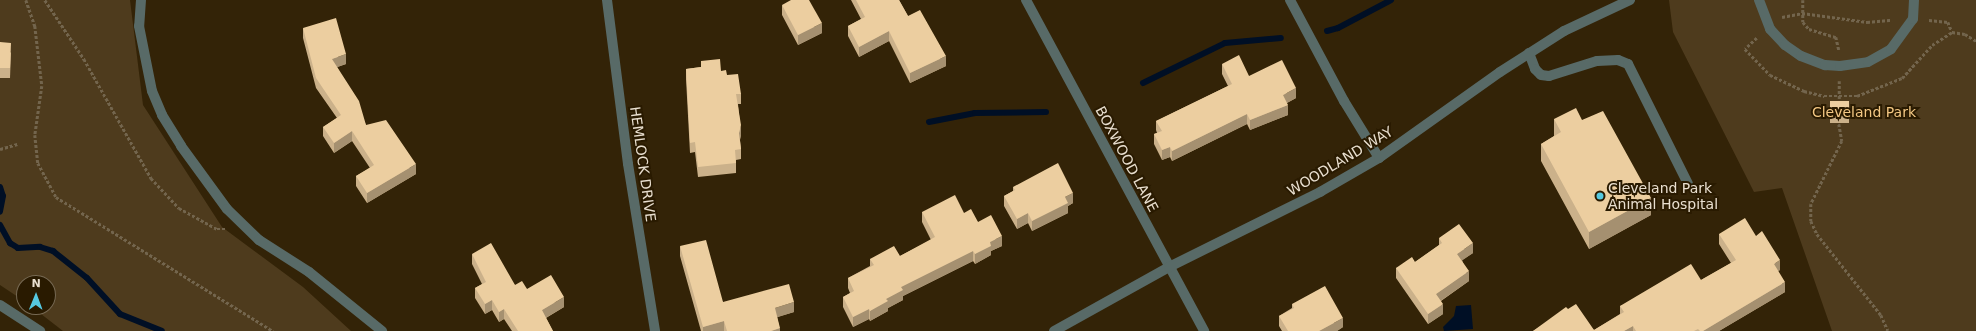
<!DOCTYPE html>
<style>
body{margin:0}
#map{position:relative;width:1976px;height:331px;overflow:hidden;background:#332307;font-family:"DejaVu Sans",sans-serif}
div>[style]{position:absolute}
.green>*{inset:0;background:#4e3b1d}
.water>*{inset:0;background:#000f25}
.stream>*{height:6px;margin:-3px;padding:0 3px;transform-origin:3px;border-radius:3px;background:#000f25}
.path>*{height:2.5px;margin-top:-1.25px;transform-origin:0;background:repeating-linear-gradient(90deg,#73654d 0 3px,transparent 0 5px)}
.minor>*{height:10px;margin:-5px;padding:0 5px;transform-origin:5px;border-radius:5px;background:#586a67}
.wall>*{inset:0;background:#cbb18a}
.shaded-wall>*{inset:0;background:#a59070}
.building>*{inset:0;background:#eccea0}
.dots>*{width:11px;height:11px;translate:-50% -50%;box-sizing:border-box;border:2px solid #291a00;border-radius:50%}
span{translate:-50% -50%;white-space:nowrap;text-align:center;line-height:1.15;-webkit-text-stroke:4px #291a00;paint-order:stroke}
.park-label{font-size:14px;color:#f3c783}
.street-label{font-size:14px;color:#e9dfcf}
.poi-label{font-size:14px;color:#e9dfcf}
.left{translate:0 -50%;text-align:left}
.north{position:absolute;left:16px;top:275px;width:40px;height:40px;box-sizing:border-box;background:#291a00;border:1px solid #766953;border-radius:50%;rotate:1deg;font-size:11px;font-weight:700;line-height:16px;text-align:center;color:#e9dfcf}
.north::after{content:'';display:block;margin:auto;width:14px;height:18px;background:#56c9e1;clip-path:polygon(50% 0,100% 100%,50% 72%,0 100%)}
</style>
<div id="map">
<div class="green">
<i style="clip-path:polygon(0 0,130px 0,143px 105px,222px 227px,303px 287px,351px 331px,63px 331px,32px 307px,48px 307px,48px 283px,24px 283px,24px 301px,0 285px)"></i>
<i style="clip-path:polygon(1669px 0,1976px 0,1976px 331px,1832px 331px,1782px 188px,1754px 192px,1673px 32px)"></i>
</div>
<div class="water">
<i style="clip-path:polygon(1471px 305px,1473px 329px,1444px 331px,1443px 327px,1454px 316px,1456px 306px)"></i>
</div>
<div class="stream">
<i style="left:1327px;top:31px;width:11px;rotate:-15deg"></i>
<i style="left:1338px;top:28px;width:60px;rotate:-27.8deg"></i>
<i style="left:1143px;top:83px;width:91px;rotate:-26deg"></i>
<i style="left:1225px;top:43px;width:56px;rotate:-5.1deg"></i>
<i style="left:929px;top:122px;width:47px;rotate:-11.1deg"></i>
<i style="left:975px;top:113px;width:71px;rotate:-0.8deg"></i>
<i style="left:0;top:187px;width:9px;rotate:72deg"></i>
<i style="left:3px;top:196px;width:16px;rotate:101deg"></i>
<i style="left:0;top:225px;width:21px;rotate:61deg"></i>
<i style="left:10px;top:243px;width:9px;rotate:32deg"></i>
<i style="left:18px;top:248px;width:22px;rotate:-3deg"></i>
<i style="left:40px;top:247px;width:14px;rotate:17deg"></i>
<i style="left:53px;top:251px;width:43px;rotate:38.5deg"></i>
<i style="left:87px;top:278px;width:49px;rotate:47.5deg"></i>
<i style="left:120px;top:314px;width:45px;rotate:22deg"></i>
</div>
<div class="path">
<i style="left:26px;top:0;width:28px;rotate:71deg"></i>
<i style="left:35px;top:26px;width:60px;rotate:83.3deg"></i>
<i style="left:42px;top:86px;width:49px;rotate:98.1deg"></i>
<i style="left:35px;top:135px;width:28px;rotate:84deg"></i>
<i style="left:38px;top:163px;width:38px;rotate:62deg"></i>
<i style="left:56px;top:197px;width:255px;rotate:31.7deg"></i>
<i style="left:45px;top:0;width:71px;rotate:56.5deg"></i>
<i style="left:84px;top:59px;width:137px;rotate:60.6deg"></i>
<i style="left:151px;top:178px;width:41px;rotate:47deg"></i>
<i style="left:179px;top:208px;width:43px;rotate:28.9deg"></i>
<i style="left:217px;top:229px;width:8px"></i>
<i style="left:1803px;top:0;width:22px;rotate:90deg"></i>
<i style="left:1803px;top:22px;width:9px;rotate:49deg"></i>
<i style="left:1809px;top:29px;width:28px;rotate:17deg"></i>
<i style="left:1836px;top:37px;width:13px;rotate:77deg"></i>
<i style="left:1782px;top:17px;width:20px;rotate:-11deg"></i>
<i style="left:1802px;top:13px;width:66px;rotate:7.9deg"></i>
<i style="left:1867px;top:22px;width:25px;rotate:-5deg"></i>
<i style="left:1929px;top:20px;width:19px;rotate:6deg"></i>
<i style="left:1948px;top:22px;width:11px;rotate:68deg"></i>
<i style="left:1952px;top:32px;width:13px;rotate:9deg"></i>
<i style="left:1965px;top:34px;width:13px;rotate:32deg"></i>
<i style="left:1757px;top:38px;width:16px;rotate:137deg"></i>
<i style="left:1745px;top:49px;width:36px;rotate:46deg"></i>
<i style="left:1770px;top:75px;width:38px;rotate:25deg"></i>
<i style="left:1804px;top:91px;width:21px;rotate:14deg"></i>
<i style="left:1824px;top:96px;width:33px"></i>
<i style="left:1857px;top:96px;width:48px;rotate:-21.8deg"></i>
<i style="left:1902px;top:78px;width:45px;rotate:-47.7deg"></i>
<i style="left:1932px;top:45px;width:24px;rotate:-33deg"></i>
<i style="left:1839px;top:104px;width:23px;rotate:-90deg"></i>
<i style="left:1839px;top:124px;width:17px;rotate:80deg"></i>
<i style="left:1842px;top:141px;width:70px;rotate:116.2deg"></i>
<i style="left:1811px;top:204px;width:17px;rotate:90deg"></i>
<i style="left:1811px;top:221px;width:14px;rotate:65deg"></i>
<i style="left:1817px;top:234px;width:103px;rotate:51.7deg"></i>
<i style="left:1881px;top:315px;width:17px;rotate:66deg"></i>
<i style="left:0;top:149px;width:18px;rotate:-16deg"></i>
</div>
<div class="minor">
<i style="left:141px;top:0;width:26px;rotate:94deg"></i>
<i style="left:139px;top:26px;width:66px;rotate:78.7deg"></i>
<i style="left:152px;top:91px;width:26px;rotate:67deg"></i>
<i style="left:162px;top:115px;width:36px;rotate:58deg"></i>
<i style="left:181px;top:146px;width:78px;rotate:53.9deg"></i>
<i style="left:227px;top:209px;width:45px;rotate:44.1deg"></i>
<i style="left:259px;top:240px;width:59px;rotate:32.6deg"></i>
<i style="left:309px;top:272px;width:94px;rotate:38.9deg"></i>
<i style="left:607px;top:0;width:165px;rotate:82.7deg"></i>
<i style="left:628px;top:164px;width:169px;rotate:80.8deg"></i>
<i style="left:1026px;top:0;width:376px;rotate:61.7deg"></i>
<i style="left:1290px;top:0;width:115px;rotate:61.9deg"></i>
<i style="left:1344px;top:101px;width:67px;rotate:58.4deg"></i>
<i style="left:1759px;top:0;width:31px;rotate:69deg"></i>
<i style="left:1770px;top:29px;width:22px;rotate:47deg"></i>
<i style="left:1785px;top:45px;width:19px;rotate:35deg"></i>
<i style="left:1801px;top:56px;width:26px;rotate:21deg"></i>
<i style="left:1825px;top:65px;width:15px;rotate:4deg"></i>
<i style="left:1840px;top:66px;width:28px;rotate:-8deg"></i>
<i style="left:1868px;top:62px;width:26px;rotate:-29deg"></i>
<i style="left:1891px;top:49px;width:37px;rotate:-54deg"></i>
<i style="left:1913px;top:19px;width:19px;rotate:-87deg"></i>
<i style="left:1529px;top:53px;width:17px;rotate:69deg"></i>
<i style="left:1535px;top:69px;width:8px;rotate:45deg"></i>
<i style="left:1541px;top:75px;width:8px;rotate:7deg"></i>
<i style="left:1549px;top:76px;width:50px;rotate:-17.4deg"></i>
<i style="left:1597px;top:61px;width:21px;rotate:-3deg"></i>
<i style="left:1618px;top:60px;width:11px;rotate:22deg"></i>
<i style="left:1628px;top:64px;width:134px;rotate:63.4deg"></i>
<i style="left:0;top:305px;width:48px;rotate:33deg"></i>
<i style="left:1054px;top:331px;width:132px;rotate:-29.1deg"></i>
<i style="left:1169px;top:267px;width:169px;rotate:-26.4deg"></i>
<i style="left:1320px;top:192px;width:68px;rotate:-30deg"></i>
<i style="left:1379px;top:158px;width:148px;rotate:-35.4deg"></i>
<i style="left:1500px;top:72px;width:76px;rotate:-32.6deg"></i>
<i style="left:1564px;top:31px;width:73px;rotate:-25.2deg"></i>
</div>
<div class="wall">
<i style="clip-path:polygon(851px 0,899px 0,908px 16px,946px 66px,910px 83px,889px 41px,859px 57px,848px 36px,848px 26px,861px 19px)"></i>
<i style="clip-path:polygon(782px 5px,822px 33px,798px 45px,782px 15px)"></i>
<i style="clip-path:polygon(303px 28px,346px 64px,337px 67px,366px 125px,416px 174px,367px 203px,356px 186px,356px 176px,370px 168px,352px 141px,334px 153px,323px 136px,323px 127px,337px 118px,316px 88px,303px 38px)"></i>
<i style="clip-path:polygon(0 42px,11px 53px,10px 78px,0 78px)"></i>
<i style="clip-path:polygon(701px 61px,721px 71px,727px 75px,741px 94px,741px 104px,738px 104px,741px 135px,740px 140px,741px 149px,741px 159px,736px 160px,736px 173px,698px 177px,695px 152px,690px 153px,686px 79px,686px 69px,701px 67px)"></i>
<i style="clip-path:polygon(1222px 64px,1249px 76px,1296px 98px,1287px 103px,1288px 115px,1250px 130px,1247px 124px,1172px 161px,1170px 157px,1162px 160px,1154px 144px,1154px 134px,1157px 133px,1156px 130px,1156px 121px,1228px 86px,1222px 74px)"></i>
<i style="clip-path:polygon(1830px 101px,1849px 101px,1849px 123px,1830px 123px)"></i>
<i style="clip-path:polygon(1554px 119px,1582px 120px,1651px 215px,1589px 249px,1541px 161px,1541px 144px,1554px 136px)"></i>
<i style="clip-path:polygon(1013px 187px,1073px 203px,1068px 206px,1068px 213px,1032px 231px,1028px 223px,1017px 229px,1004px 206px,1004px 196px,1013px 191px)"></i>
<i style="clip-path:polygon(922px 212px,964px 213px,978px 222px,1002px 246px,991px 251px,991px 255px,975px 264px,973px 261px,903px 296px,903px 300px,888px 308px,888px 311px,870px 321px,869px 319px,853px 327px,843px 307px,843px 297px,850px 293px,848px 288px,848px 278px,870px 266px,870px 259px,900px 256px,931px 240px,922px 222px)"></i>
<i style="clip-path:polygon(1719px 234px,1756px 236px,1780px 270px,1778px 271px,1785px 292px,1719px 331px,1533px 331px,1568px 309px,1594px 330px,1620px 314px,1620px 306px,1701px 280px,1731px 263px,1719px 244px)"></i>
<i style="clip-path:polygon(1439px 238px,1473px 253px,1462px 260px,1469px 281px,1441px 301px,1443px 314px,1428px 324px,1396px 278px,1396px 268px,1415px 262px,1439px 245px)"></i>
<i style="clip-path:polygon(680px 246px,723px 302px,794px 312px,777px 317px,780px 331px,701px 331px,680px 256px)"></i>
<i style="clip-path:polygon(472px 254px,515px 285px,527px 289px,564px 307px,546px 318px,553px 331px,512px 331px,504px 319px,499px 322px,492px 310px,485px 314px,475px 298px,475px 288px,482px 284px,472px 264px)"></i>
<i style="clip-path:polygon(1292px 304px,1343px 327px,1337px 331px,1282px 331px,1279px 326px,1279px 316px,1292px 308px)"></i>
</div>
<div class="shaded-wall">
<i style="clip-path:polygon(822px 23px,822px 33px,798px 45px,798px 35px)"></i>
<i style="clip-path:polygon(889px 31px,889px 41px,859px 57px,859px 47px)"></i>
<i style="clip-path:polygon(346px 54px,346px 64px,332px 69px,332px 59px)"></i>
<i style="clip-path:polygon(946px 56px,946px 66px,910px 83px,910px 73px)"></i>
<i style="clip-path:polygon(1296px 88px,1296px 98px,1283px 105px,1283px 95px)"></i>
<i style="clip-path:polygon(1288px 105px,1288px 115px,1250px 130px,1250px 120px)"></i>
<i style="clip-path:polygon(1247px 114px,1247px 124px,1172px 161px,1172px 151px)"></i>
<i style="clip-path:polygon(741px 125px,741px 135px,739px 143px,739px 133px)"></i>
<i style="clip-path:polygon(352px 131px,352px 141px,334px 153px,334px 143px)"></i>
<i style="clip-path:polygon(1170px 147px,1170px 157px,1162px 160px,1162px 150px)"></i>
<i style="clip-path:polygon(416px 164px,416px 174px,367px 203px,367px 193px)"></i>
<i style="clip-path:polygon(1073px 193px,1073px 203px,1068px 206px,1068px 213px,1032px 231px,1032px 221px,1065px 197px)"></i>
<i style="clip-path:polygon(1651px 198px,1651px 215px,1589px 249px,1589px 232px)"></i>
<i style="clip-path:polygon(1028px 213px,1028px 223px,1017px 229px,1017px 219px)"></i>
<i style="clip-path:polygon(1002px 236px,1002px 246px,991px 251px,991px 255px,975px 264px,975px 254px,990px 242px)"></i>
<i style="clip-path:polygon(1473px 243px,1473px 253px,1457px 264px,1457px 254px)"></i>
<i style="clip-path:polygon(973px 251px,973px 261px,903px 296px,903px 300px,888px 308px,888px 311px,870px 321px,870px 311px,901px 287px)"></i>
<i style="clip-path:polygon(1780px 260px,1780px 270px,1774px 274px,1774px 264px)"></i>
<i style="clip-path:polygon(1469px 271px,1469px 281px,1436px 304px,1436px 294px)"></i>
<i style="clip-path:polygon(1785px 282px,1785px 292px,1719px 331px,1703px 331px)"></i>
<i style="clip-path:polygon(564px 297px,564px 307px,542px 320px,542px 310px)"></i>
<i style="clip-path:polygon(492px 300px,492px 310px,485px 314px,485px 304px)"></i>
<i style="clip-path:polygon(794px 302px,794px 312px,775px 318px,775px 308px)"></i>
<i style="clip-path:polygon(1443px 304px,1443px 314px,1428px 324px,1428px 314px)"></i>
<i style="clip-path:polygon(504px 309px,504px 319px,499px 322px,499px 312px)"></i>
<i style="clip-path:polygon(869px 309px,869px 319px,853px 327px,853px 317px)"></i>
<i style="clip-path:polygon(1343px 318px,1343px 327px,1337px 331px,1319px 331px)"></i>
<i style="clip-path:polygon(724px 321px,724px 331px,703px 331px,703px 327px)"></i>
<i style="clip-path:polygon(1633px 326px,1633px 331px,1624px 331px)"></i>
<i style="clip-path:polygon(780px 328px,780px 331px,771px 331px)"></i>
</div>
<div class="building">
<i style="clip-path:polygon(791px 0,809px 0,822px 23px,798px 35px,782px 5px)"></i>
<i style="clip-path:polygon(856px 0,899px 0,908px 16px,920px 10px,946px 56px,910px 73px,889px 31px,859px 47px,848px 26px,865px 17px)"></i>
<i style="clip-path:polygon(336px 18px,346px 54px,332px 59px,359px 101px,366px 125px,386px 120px,416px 164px,367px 193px,356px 176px,374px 165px,352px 131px,334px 143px,323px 127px,341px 115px,316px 78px,303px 28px)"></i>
<i style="clip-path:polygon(0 42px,11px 43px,10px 68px,0 68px)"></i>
<i style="clip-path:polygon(1239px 55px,1249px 76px,1282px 60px,1296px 88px,1283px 95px,1288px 105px,1250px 120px,1247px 114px,1172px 151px,1170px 147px,1162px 150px,1154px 134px,1162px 131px,1156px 121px,1232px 84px,1222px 64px)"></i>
<i style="clip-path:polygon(720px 59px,721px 71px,726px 70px,727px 75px,738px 74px,741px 94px,736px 94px,741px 125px,739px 133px,741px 149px,735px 150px,736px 163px,698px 167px,695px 142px,690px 143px,686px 69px,701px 67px,701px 61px)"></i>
<i style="clip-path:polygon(1830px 101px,1849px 101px,1849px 117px,1830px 117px)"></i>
<i style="clip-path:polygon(1576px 108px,1582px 120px,1603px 111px,1651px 198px,1589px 232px,1541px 144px,1561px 132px,1554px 119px)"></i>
<i style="clip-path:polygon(1058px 163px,1073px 193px,1065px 197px,1068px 203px,1032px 221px,1028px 213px,1017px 219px,1004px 196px,1015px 190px,1013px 187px)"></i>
<i style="clip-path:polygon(955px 195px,964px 213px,971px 209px,978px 222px,991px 215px,1002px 236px,990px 242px,991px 246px,975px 254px,973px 251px,901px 287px,903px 290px,886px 299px,888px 301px,870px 311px,869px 309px,853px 317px,843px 297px,854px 291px,848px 278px,874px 265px,870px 259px,894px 246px,900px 256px,935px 237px,922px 212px)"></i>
<i style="clip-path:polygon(1745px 218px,1756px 236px,1762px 231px,1780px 260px,1774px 264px,1785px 282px,1703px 331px,1700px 331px,1698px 329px,1694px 331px,1636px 331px,1633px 326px,1624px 331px,1533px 331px,1566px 307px,1568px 309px,1576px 304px,1594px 330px,1624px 312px,1620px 306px,1691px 264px,1701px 280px,1736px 260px,1719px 234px)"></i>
<i style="clip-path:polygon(1459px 224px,1473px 243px,1457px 254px,1469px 271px,1436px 294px,1443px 304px,1428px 314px,1396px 268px,1412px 257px,1415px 262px,1442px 243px,1439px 238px)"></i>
<i style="clip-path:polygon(706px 240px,723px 302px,789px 284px,794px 302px,775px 308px,780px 328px,771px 331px,727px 331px,724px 321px,703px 327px,680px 246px)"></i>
<i style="clip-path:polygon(491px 243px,515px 285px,522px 281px,527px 289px,551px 275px,564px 297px,542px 310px,553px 331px,518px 331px,504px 309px,499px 312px,492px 300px,485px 304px,475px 288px,486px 282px,472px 254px)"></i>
<i style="clip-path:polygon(1325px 286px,1343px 318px,1319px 331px,1288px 331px,1279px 316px,1294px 308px,1292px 304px)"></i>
</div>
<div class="dots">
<i style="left:1600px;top:196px;background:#56c9e1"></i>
</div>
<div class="park-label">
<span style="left:1864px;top:112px">Cleveland Park</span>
</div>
<div class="street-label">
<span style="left:1127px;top:159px;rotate:62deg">BOXWOOD LANE</span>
<span style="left:1340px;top:161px;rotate:-31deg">WOODLAND WAY</span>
<span style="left:643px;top:164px;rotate:82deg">HEMLOCK DRIVE</span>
</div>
<div class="poi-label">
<span class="left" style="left:1608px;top:196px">Cleveland Park<br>Animal Hospital</span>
</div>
<div class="north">N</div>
</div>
